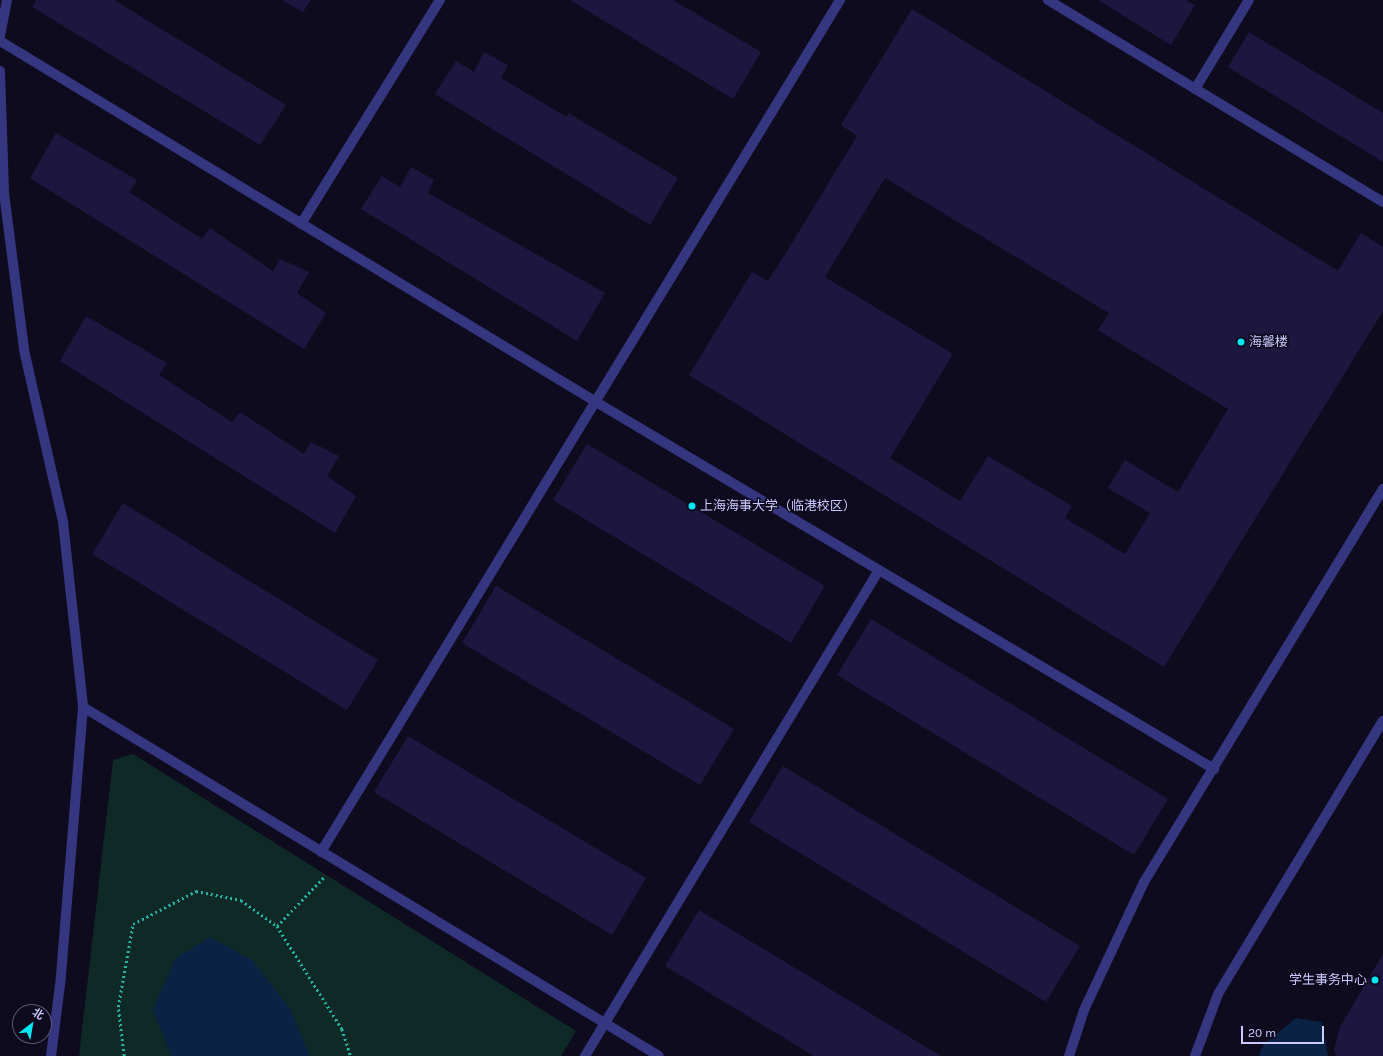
<!DOCTYPE html>
<meta charset="utf-8">
<style>
body{margin:0}
#map{position:relative;width:1383px;height:1056px;overflow:hidden;background:#0e0b1f;font-family:Karla,"Noto Sans SC",sans-serif}
div>[style]{position:absolute}
.green>*{inset:0;background:#0e2926}
.water>*{inset:0;background:#0a2344}
.building>*{inset:0;background:#1d1740}
.path>*{height:2.5px;margin-top:-1.25px;transform-origin:0;background:repeating-linear-gradient(90deg,#29b3a4 0 2px,transparent 0 5px)}
.lane>*{height:10px;margin:-5px;padding:0 5px;transform-origin:5px;border-radius:5px;background:#34367f}
.dots>*{width:11px;height:11px;translate:-50% -50%;box-sizing:border-box;border:2px solid #0e0b1f;border-radius:50%}
span{translate:-50% -50%;white-space:nowrap;text-align:center;line-height:1.15;-webkit-text-stroke:3px #0e0b1f;paint-order:stroke}
.poi-label{font-size:13px;color:#ccc9ff}
.left{translate:0 -50%;text-align:left}
.right{translate:-100% -50%;text-align:right}
.north{position:absolute;left:12px;top:1004px;width:40px;height:40px;box-sizing:border-box;background:#0e0b1f;border:1px solid #5a5779;border-radius:50%;rotate:31deg;font-size:11px;font-weight:700;line-height:16px;text-align:center;color:#ccc9ff}
.north::after{content:'';display:block;margin:auto;width:14px;height:18px;background:#00e8f4;clip-path:polygon(50% 0,100% 100%,50% 72%,0 100%)}
.scale{position:absolute;left:1241px;top:1026px;width:83px;height:18px;box-sizing:border-box;border:2px solid #ccc9ff;border-top:0;padding-left:5px;font-size:12px;line-height:14px;white-space:nowrap;color:#ccc9ff;-webkit-text-stroke:3px #0e0b1f;paint-order:stroke}
</style>
<div id="map">
<div class="green">
<i style="clip-path:polygon(133px 754px,576px 1031px,561px 1056px,79px 1056px,113px 760px)"></i>
</div>
<div class="water">
<i style="clip-path:polygon(210px 937px,253px 961px,290px 1009px,310px 1056px,171px 1056px,153px 1010px,175px 959px)"></i>
<i style="clip-path:polygon(1296px 1018px,1322px 1022px,1328px 1056px,1259px 1056px,1263px 1045px)"></i>
</div>
<div class="building">
<i style="clip-path:polygon(36px 0,114px 0,286px 105px,260px 145px,32px 7px)"></i>
<i style="clip-path:polygon(282px 0,311px 0,303px 12px)"></i>
<i style="clip-path:polygon(570px 0,673px 0,761px 52px,733px 99px)"></i>
<i style="clip-path:polygon(1098px 0,1185px 0,1195px 5px,1171px 45px)"></i>
<i style="clip-path:polygon(evenodd,912px 9px,1338px 271px,1361px 233px,1383px 247px,1383px 311px,1164px 667px,689px 375px,752px 272px,768px 281px,786px 253px,857px 136px,841px 125px,912px 9px,885px 178px,1109px 313px,1098px 330px,1228px 409px,1178px 492px,1125px 460px,1108px 488px,1150px 513px,1125px 554px,1065px 518px,1072px 506px,988px 456px,960px 501px,890px 458px,953px 354px,825px 277px,885px 178px)"></i>
<i style="clip-path:polygon(1249px 32px,1383px 113px,1383px 162px,1228px 67px)"></i>
<i style="clip-path:polygon(484px 52px,508px 65px,501px 78px,567px 117px,568px 113px,678px 178px,650px 225px,435px 94px,456px 61px,474px 72px)"></i>
<i style="clip-path:polygon(56px 133px,137px 180px,129px 192px,202px 239px,210px 228px,273px 271px,280px 259px,309px 272px,297px 293px,326px 313px,304px 349px,30px 178px)"></i>
<i style="clip-path:polygon(411px 167px,434px 180px,428px 193px,605px 293px,577px 341px,361px 209px,382px 176px,400px 187px)"></i>
<i style="clip-path:polygon(86px 316px,167px 363px,159px 375px,232px 422px,240px 412px,304px 454px,311px 442px,339px 456px,327px 476px,356px 496px,335px 533px,60px 361px)"></i>
<i style="clip-path:polygon(587px 444px,825px 586px,791px 643px,553px 500px)"></i>
<i style="clip-path:polygon(123px 503px,378px 660px,347px 710px,92px 554px)"></i>
<i style="clip-path:polygon(496px 586px,734px 729px,700px 785px,462px 643px)"></i>
<i style="clip-path:polygon(871px 619px,1168px 799px,1134px 855px,837px 675px)"></i>
<i style="clip-path:polygon(408px 736px,646px 878px,612px 935px,374px 792px)"></i>
<i style="clip-path:polygon(783px 766px,1080px 946px,1046px 1002px,749px 822px)"></i>
<i style="clip-path:polygon(699px 910px,941px 1056px,814px 1056px,665px 966px)"></i>
<i style="clip-path:polygon(1383px 954px,1383px 1056px,1337px 1056px,1334px 1050px,1340px 1027px)"></i>
</div>
<div class="path">
<i style="left:277px;top:926px;width:69px;rotate:-46.2deg"></i>
<i style="left:124px;top:1056px;width:49px;rotate:-97deg"></i>
<i style="left:118px;top:1007px;width:84px;rotate:-79.8deg"></i>
<i style="left:133px;top:924px;width:71px;rotate:-27.6deg"></i>
<i style="left:196px;top:891px;width:46px;rotate:11.3deg"></i>
<i style="left:241px;top:900px;width:44px;rotate:35.8deg"></i>
<i style="left:277px;top:926px;width:122px;rotate:57.7deg"></i>
<i style="left:342px;top:1029px;width:28px;rotate:72deg"></i>
</div>
<div class="lane">
<i style="left:1048px;top:0;width:391px;rotate:31.1deg"></i>
<i style="left:0;top:36px;width:37px;rotate:-79deg"></i>
<i style="left:0;top:41px;width:697px;rotate:31.2deg"></i>
<i style="left:596px;top:402px;width:719px;rotate:30.7deg"></i>
<i style="left:0;top:71px;width:122px;rotate:88.1deg"></i>
<i style="left:4px;top:193px;width:158px;rotate:82.7deg"></i>
<i style="left:24px;top:350px;width:176px;rotate:77.2deg"></i>
<i style="left:63px;top:522px;width:186px;rotate:83.8deg"></i>
<i style="left:83px;top:707px;width:271px;rotate:94.7deg"></i>
<i style="left:61px;top:977px;width:80px;rotate:97.2deg"></i>
<i style="left:1195px;top:89px;width:104px;rotate:-58.8deg"></i>
<i style="left:301px;top:224px;width:264px;rotate:-58.2deg"></i>
<i style="left:83px;top:707px;width:673px;rotate:31.21deg"></i>
<i style="left:321px;top:852px;width:998px;rotate:-58.65deg"></i>
<i style="left:585px;top:1056px;width:568px;rotate:-58.83deg"></i>
<i style="left:1069px;top:1056px;width:48px;rotate:-71.9deg"></i>
<i style="left:1084px;top:1010px;width:141px;rotate:-64.9deg"></i>
<i style="left:1144px;top:882px;width:460px;rotate:-58.7deg"></i>
<i style="left:1195px;top:1056px;width:66px;rotate:-69.6deg"></i>
<i style="left:1218px;top:994px;width:319px;rotate:-58.9deg"></i>
</div>
<div class="dots">
<i style="left:1241px;top:342px;background:#00e8f4"></i>
<i style="left:692px;top:506px;background:#00e8f4"></i>
<i style="left:1375px;top:980px;background:#00e8f4"></i>
</div>
<div class="poi-label">
<span class="left" style="left:1249px;top:342px">海馨楼</span>
<span class="left" style="left:700px;top:506px">上海海事大学（临港校区）</span>
<span class="right" style="left:1367px;top:980px">学生事务中心</span>
</div>
<div class="north">北</div>
<div class="scale">20 m</div>
</div>
